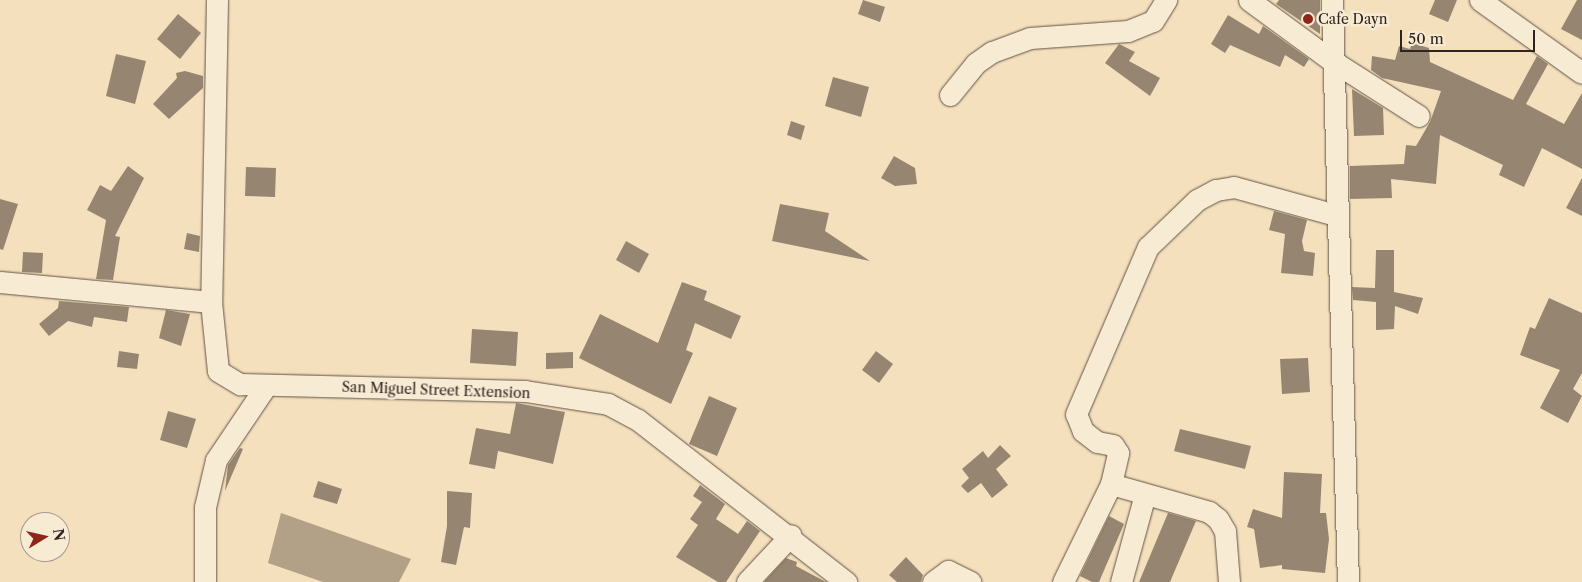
<!DOCTYPE html>
<style>
body{margin:0}
#map{position:relative;width:1582px;height:582px;overflow:hidden;background:#f5e0bd;font-family:"Libre Caslon Text",serif}
div>[style]{position:absolute}
.water>*{inset:0;background:#b2a087}
.building>*{inset:0;background:#968671}
.roads{filter:drop-shadow(0 0 1px #615346) drop-shadow(0 0 1px #615346)}
.minor>*{height:21px;margin:-10.5px;padding:0 10.5px;transform-origin:10.5px;border-radius:10.5px;background:#f8ebd4}
.dots>*{width:14px;height:14px;translate:-50% -50%;box-sizing:border-box;border:2px solid #f8ebd4;border-radius:50%}
span{translate:-50% -50%;white-space:nowrap;text-align:center;line-height:1.15;-webkit-text-stroke:5px #f8ebd4;paint-order:stroke}
.poi-label{font-size:14px;color:#30241e}
.left{translate:0 -50%;text-align:left}
.street-label{font-size:14px;color:#30241e}
.north{position:absolute;left:20px;top:512px;width:50px;height:50px;box-sizing:border-box;background:#f8ebd4;border:1px solid #a89b8b;border-radius:50%;rotate:81deg;font-size:14px;font-weight:700;line-height:20px;text-align:center;color:#30241e}
.north::after{content:'';display:block;margin:auto;width:18px;height:22px;background:#8f2418;clip-path:polygon(50% 0,100% 100%,50% 72%,0 100%)}
.scale{position:absolute;left:1400px;top:30px;width:135px;height:22px;box-sizing:border-box;border:2px solid #30241e;border-top:0;padding-left:6px;font-size:15px;line-height:18px;white-space:nowrap;color:#30241e;-webkit-text-stroke:4px #f8ebd4;paint-order:stroke}
</style>
<div id="map">
<div class="water">
<i style="clip-path:polygon(281px 513px,411px 559px,399px 582px,323px 582px,268px 563px)"></i>
</div>
<div class="building">
<i style="clip-path:polygon(863px 0,885px 7px,880px 22px,858px 14px)"></i>
<i style="clip-path:polygon(1279px 0,1320px 0,1320px 34px,1276px 4px)"></i>
<i style="clip-path:polygon(1435px 0,1457px 0,1448px 22px,1429px 14px)"></i>
<i style="clip-path:polygon(1577px 0,1582px 0,1582px 40px,1561px 29px)"></i>
<i style="clip-path:polygon(178px 14px,201px 33px,180px 59px,157px 39px)"></i>
<i style="clip-path:polygon(1228px 15px,1259px 34px,1263px 26px,1309px 59px,1304px 67px,1285px 55px,1280px 67px,1230px 45px,1225px 53px,1211px 44px)"></i>
<i style="clip-path:polygon(1412px 43px,1429px 48px,1430px 62px,1513px 100px,1537px 56px,1548px 64px,1526px 104px,1564px 124px,1582px 93px,1582px 169px,1542px 148px,1524px 187px,1499px 175px,1503px 165px,1440px 135px,1436px 184px,1391px 179px,1392px 198px,1350px 199px,1350px 166px,1404px 164px,1406px 145px,1416px 146px,1430px 122px,1441px 91px,1382px 78px,1371px 70px,1372px 56px,1395px 60px,1399px 46px,1410px 49px)"></i>
<i style="clip-path:polygon(1119px 44px,1135px 52px,1129px 61px,1160px 78px,1150px 96px,1105px 63px)"></i>
<i style="clip-path:polygon(116px 54px,146px 61px,135px 104px,106px 96px)"></i>
<i style="clip-path:polygon(185px 71px,203px 76px,203px 88px,169px 119px,153px 104px,177px 78px,176px 73px)"></i>
<i style="clip-path:polygon(833px 77px,869px 87px,861px 117px,825px 106px)"></i>
<i style="clip-path:polygon(1352px 89px,1383px 108px,1384px 135px,1354px 136px)"></i>
<i style="clip-path:polygon(791px 121px,805px 126px,801px 140px,787px 135px)"></i>
<i style="clip-path:polygon(894px 156px,915px 168px,917px 184px,895px 186px,881px 178px)"></i>
<i style="clip-path:polygon(128px 166px,144px 178px,115px 236px,120px 237px,113px 280px,96px 279px,106px 220px,87px 210px,100px 185px,111px 191px)"></i>
<i style="clip-path:polygon(246px 167px,276px 168px,275px 197px,245px 196px)"></i>
<i style="clip-path:polygon(1582px 178px,1582px 216px,1566px 208px)"></i>
<i style="clip-path:polygon(0 199px,18px 204px,3px 250px,0 249px)"></i>
<i style="clip-path:polygon(780px 204px,829px 213px,825px 231px,870px 261px,772px 241px)"></i>
<i style="clip-path:polygon(1274px 211px,1307px 220px,1302px 241px,1304px 251px,1315px 253px,1313px 276px,1281px 273px,1285px 234px,1269px 230px)"></i>
<i style="clip-path:polygon(187px 233px,200px 236px,199px 252px,184px 249px)"></i>
<i style="clip-path:polygon(626px 241px,649px 254px,639px 273px,616px 260px)"></i>
<i style="clip-path:polygon(1376px 250px,1394px 250px,1394px 292px,1423px 298px,1418px 314px,1395px 306px,1394px 329px,1376px 330px,1376px 302px,1353px 300px,1352px 287px,1375px 288px)"></i>
<i style="clip-path:polygon(23px 252px,43px 253px,42px 273px,22px 272px)"></i>
<i style="clip-path:polygon(682px 282px,707px 291px,704px 300px,741px 316px,731px 339px,695px 323px,686px 350px,693px 353px,671px 404px,579px 358px,600px 314px,658px 343px)"></i>
<i style="clip-path:polygon(1549px 298px,1582px 313px,1582px 373px,1573px 389px,1582px 396px,1568px 423px,1540px 408px,1560px 370px,1520px 355px,1530px 327px,1535px 329px)"></i>
<i style="clip-path:polygon(59px 301px,129px 307px,127px 322px,94px 317px,92px 327px,68px 321px,49px 336px,39px 324px,58px 308px)"></i>
<i style="clip-path:polygon(166px 310px,190px 314px,181px 346px,159px 338px)"></i>
<i style="clip-path:polygon(472px 329px,518px 332px,516px 366px,470px 363px)"></i>
<i style="clip-path:polygon(119px 351px,139px 354px,137px 369px,117px 367px)"></i>
<i style="clip-path:polygon(876px 351px,893px 364px,879px 383px,862px 370px)"></i>
<i style="clip-path:polygon(573px 352px,573px 368px,546px 369px,546px 353px)"></i>
<i style="clip-path:polygon(1308px 358px,1310px 392px,1282px 394px,1280px 359px)"></i>
<i style="clip-path:polygon(709px 396px,737px 408px,717px 456px,689px 444px)"></i>
<i style="clip-path:polygon(516px 403px,565px 412px,553px 464px,498px 451px,495px 469px,469px 464px,476px 428px,510px 434px)"></i>
<i style="clip-path:polygon(168px 411px,196px 419px,187px 448px,160px 440px)"></i>
<i style="clip-path:polygon(1180px 429px,1251px 446px,1245px 469px,1174px 451px)"></i>
<i style="clip-path:polygon(1000px 445px,1011px 456px,996px 469px,1008px 485px,992px 498px,981px 483px,968px 493px,961px 486px,969px 478px,962px 469px,983px 451px,988px 458px)"></i>
<i style="clip-path:polygon(240px 448px,243px 449px,225px 491px,228px 465px)"></i>
<i style="clip-path:polygon(1284px 472px,1322px 474px,1320px 513px,1326px 513px,1329px 539px,1325px 573px,1282px 569px,1282px 565px,1260px 568px,1254px 529px,1247px 527px,1253px 509px,1282px 518px)"></i>
<i style="clip-path:polygon(318px 481px,342px 489px,337px 504px,313px 497px)"></i>
<i style="clip-path:polygon(700px 485px,725px 504px,716px 519px,738px 534px,747px 521px,760px 531px,726px 582px,718px 582px,676px 557px,698px 525px,690px 519px,702px 502px,693px 496px)"></i>
<i style="clip-path:polygon(447px 491px,472px 493px,470px 528px,464px 527px,456px 565px,441px 562px,447px 526px)"></i>
<i style="clip-path:polygon(1168px 513px,1196px 521px,1170px 582px,1139px 582px)"></i>
<i style="clip-path:polygon(1109px 516px,1124px 524px,1099px 582px,1092px 582px,1080px 576px)"></i>
<i style="clip-path:polygon(906px 557px,923px 575px,921px 582px,897px 582px,889px 575px)"></i>
<i style="clip-path:polygon(786px 558px,797px 562px,796px 566px,826px 582px,764px 582px)"></i>
</div>
<div class="roads">
<div class="minor">
<i style="left:217px;top:0;width:302px;rotate:91.1deg"></i>
<i style="left:211px;top:302px;width:69px;rotate:84.2deg"></i>
<i style="left:218px;top:371px;width:26px;rotate:31deg"></i>
<i style="left:240px;top:384px;width:285px;rotate:1.4deg"></i>
<i style="left:525px;top:391px;width:84px;rotate:8.9deg"></i>
<i style="left:608px;top:404px;width:34px;rotate:28deg"></i>
<i style="left:638px;top:420px;width:264px;rotate:37.9deg"></i>
<i style="left:1249px;top:0;width:102px;rotate:36.2deg"></i>
<i style="left:1331px;top:60px;width:104px;rotate:32.5deg"></i>
<i style="left:1332px;top:0;width:582px;rotate:88.43deg"></i>
<i style="left:1480px;top:0;width:125px;rotate:35.6deg"></i>
<i style="left:950px;top:95px;width:41px;rotate:-50.9deg"></i>
<i style="left:976px;top:63px;width:19px;rotate:-35deg"></i>
<i style="left:992px;top:52px;width:40px;rotate:-20.2deg"></i>
<i style="left:1030px;top:38px;width:98px;rotate:-4.1deg"></i>
<i style="left:1128px;top:31px;width:27px;rotate:-22deg"></i>
<i style="left:1153px;top:21px;width:25px;rotate:-58deg"></i>
<i style="left:0;top:282px;width:212px;rotate:5.4deg"></i>
<i style="left:1111px;top:484px;width:102px;rotate:15.9deg"></i>
<i style="left:1209px;top:512px;width:11px;rotate:38deg"></i>
<i style="left:1218px;top:519px;width:14px;rotate:60deg"></i>
<i style="left:1225px;top:531px;width:51px;rotate:85.5deg"></i>
<i style="left:205px;top:582px;width:75px;rotate:-90deg"></i>
<i style="left:205px;top:507px;width:48px;rotate:-76.8deg"></i>
<i style="left:216px;top:460px;width:89px;rotate:-56deg"></i>
<i style="left:747px;top:582px;width:64px;rotate:-46.9deg"></i>
<i style="left:933px;top:582px;width:19px;rotate:-36deg"></i>
<i style="left:948px;top:571px;width:25px;rotate:26deg"></i>
<i style="left:1063px;top:582px;width:109px;rotate:-63.9deg"></i>
<i style="left:1111px;top:484px;width:32px;rotate:-77deg"></i>
<i style="left:1118px;top:453px;width:9px;rotate:-122deg"></i>
<i style="left:1113px;top:445px;width:16px;rotate:-169deg"></i>
<i style="left:1097px;top:442px;width:18px;rotate:-142deg"></i>
<i style="left:1083px;top:431px;width:18px;rotate:-112deg"></i>
<i style="left:1076px;top:414px;width:182px;rotate:-66.7deg"></i>
<i style="left:1148px;top:247px;width:68px;rotate:-43.8deg"></i>
<i style="left:1197px;top:200px;width:21px;rotate:-28deg"></i>
<i style="left:1216px;top:190px;width:18px;rotate:-9deg"></i>
<i style="left:1234px;top:187px;width:106px;rotate:15.4deg"></i>
<i style="left:1121px;top:582px;width:91px;rotate:-74.7deg"></i>
</div>
</div>
<div class="dots">
<i style="left:1308px;top:19px;background:#8f2418"></i>
</div>
<div class="poi-label">
<span class="left" style="left:1318px;top:19px">Cafe Dayn</span>
</div>
<div class="street-label">
<span style="left:436px;top:390px;rotate:2deg">San Miguel Street Extension</span>
</div>
<div class="north">N</div>
<div class="scale">50 m</div>
</div>
